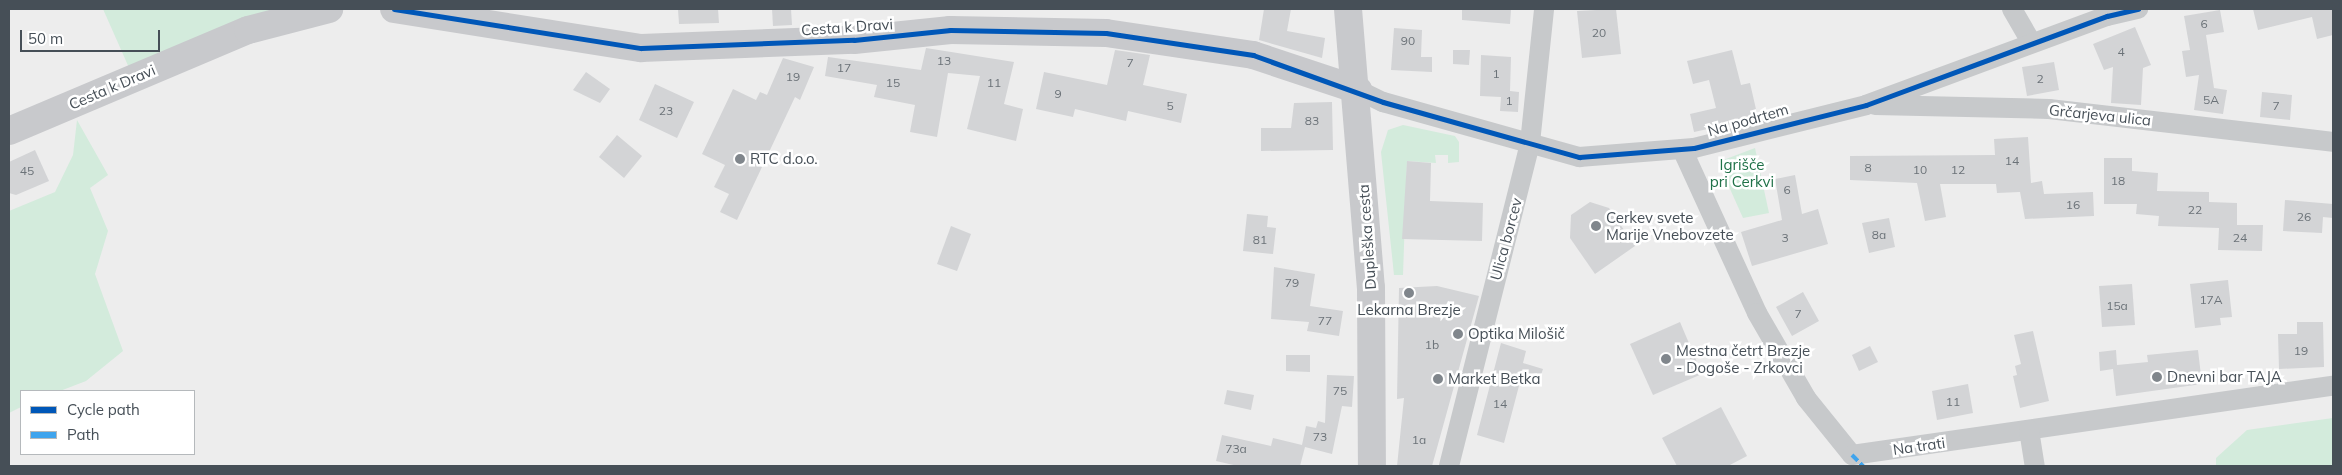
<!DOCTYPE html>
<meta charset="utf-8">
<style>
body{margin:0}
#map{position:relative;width:2342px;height:475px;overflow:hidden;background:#ededed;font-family:Mulish,sans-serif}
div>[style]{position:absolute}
.green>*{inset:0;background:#d3ebdc}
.building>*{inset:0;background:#d3d4d6}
.street>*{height:20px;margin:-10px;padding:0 10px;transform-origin:10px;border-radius:10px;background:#c7c9cb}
.secondary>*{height:28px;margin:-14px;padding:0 14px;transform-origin:14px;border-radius:14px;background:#c8c9cc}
.quiet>*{height:4px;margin-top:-2px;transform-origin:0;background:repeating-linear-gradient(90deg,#3fa4ed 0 8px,transparent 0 12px)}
.cycleway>*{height:5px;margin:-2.5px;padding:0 2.5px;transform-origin:2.5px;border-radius:2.5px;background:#0057b8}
.dots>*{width:14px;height:14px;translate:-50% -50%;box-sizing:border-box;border:2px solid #fff;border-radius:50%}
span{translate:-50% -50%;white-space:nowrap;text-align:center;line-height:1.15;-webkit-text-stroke:5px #fff;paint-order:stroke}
.number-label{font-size:12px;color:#6b7278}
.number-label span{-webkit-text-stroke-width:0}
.street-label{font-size:15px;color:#464f57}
.poi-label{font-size:15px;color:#464f57}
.left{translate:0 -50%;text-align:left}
.park-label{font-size:15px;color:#1f7148}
.frame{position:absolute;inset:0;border:10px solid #464f57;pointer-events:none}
.legend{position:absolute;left:20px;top:390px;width:175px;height:65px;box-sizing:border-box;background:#fff;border:1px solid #b5b9bc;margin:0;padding:6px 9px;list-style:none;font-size:15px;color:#464f57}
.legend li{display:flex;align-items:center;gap:10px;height:25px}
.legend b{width:25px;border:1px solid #b5b9bc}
.scale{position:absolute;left:20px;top:30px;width:140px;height:22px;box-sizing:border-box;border:2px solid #464f57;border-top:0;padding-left:6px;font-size:15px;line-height:18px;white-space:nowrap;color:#464f57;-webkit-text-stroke:4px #fff;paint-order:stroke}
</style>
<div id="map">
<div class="green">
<i style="clip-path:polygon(103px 9px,287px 9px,130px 70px)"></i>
<i style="clip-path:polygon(77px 120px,108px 175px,90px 188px,108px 231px,95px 274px,123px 351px,86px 381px,60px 391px,21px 391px,21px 407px,9px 413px,9px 211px,55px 192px,73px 155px)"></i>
<i style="clip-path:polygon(1403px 125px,1455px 136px,1459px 142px,1459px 162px,1448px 163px,1448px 155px,1435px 155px,1436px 163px,1407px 161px,1403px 275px,1394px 275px,1381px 152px,1388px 130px)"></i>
<i style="clip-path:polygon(1755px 148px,1769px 213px,1743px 218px,1718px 162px)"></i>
<i style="clip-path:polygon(2333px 418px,2333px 466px,2216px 466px,2216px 458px,2247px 430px)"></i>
</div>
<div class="building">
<i style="clip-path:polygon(678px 9px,718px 9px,719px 23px,679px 24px)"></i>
<i style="clip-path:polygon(772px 9px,791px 9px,792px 25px,773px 26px)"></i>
<i style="clip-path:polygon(1264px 9px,1291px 9px,1287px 31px,1325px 38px,1322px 58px,1259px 40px)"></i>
<i style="clip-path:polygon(1462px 9px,1511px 9px,1510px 24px,1462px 20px)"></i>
<i style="clip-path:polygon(1616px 9px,1621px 54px,1582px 58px,1577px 11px)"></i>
<i style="clip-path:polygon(2253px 9px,2333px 9px,2333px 35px,2317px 39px,2312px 17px,2258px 30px)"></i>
<i style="clip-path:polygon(2220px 10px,2224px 32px,2206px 35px,2214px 88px,2227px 90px,2223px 114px,2194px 110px,2199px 75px,2186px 77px,2182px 51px,2190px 50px,2184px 16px)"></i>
<i style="clip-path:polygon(2135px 27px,2151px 65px,2143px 68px,2141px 105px,2111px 103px,2113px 67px,2104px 70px,2093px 44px)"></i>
<i style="clip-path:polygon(1394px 28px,1422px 30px,1421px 57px,1432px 57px,1432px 72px,1391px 70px)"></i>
<i style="clip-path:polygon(926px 48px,1014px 62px,1004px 104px,1023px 109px,1016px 141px,967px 129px,980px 76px,948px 73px,937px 137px,910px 132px,915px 105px,874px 97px,877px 85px,825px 76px,828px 57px,921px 70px)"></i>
<i style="clip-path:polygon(1115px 50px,1150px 55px,1143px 85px,1187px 94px,1181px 123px,1128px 111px,1126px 121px,1075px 109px,1073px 117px,1036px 109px,1044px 72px,1107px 85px)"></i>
<i style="clip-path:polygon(1453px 50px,1470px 50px,1469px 65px,1453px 64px)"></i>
<i style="clip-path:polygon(1732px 50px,1741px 85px,1750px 83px,1758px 118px,1694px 132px,1690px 114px,1716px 108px,1709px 80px,1693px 84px,1687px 61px)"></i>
<i style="clip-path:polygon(1481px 55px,1511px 57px,1510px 91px,1519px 92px,1518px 112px,1500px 111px,1501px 97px,1480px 96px)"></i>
<i style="clip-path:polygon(783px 58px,814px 67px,800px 100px,795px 97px,737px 220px,720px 212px,729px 194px,714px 187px,725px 165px,702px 154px,733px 89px,756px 100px,760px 92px,767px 95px)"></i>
<i style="clip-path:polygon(2054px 62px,2059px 90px,2027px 96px,2022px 67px)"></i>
<i style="clip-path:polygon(586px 72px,610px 89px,600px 103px,573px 90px)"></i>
<i style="clip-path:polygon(655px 84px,694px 102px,677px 138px,639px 120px)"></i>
<i style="clip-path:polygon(2262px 92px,2292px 95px,2290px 120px,2260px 117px)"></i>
<i style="clip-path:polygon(1332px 102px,1333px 150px,1261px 151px,1261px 128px,1291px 128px,1294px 103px)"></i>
<i style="clip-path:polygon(617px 135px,642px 156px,624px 178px,599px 157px)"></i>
<i style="clip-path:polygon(2028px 137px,2031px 183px,2042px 181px,2044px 194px,2093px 192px,2094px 216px,2025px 219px,2020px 192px,1997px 193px,1996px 184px,1940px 184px,1946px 217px,1925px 221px,1917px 183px,1850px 180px,1850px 156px,1995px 155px,1994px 139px)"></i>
<i style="clip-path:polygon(35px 150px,49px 181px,16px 195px,9px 193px,9px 162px)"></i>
<i style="clip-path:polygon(2104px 158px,2132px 158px,2132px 171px,2158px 173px,2157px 191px,2209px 192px,2209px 202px,2237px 203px,2237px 225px,2263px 225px,2262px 251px,2218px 250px,2219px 228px,2158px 226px,2159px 216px,2136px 214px,2137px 204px,2104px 204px)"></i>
<i style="clip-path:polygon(1407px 161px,1431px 163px,1430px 201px,1483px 203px,1482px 241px,1402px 239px)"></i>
<i style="clip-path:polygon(1795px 175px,1802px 214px,1818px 209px,1828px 244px,1752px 266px,1741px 232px,1782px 220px,1775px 179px)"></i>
<i style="clip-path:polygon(2285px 200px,2333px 204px,2333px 218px,2323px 217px,2322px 233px,2283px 231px)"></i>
<i style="clip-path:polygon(1590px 202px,1609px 208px,1635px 246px,1595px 274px,1570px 238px,1571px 215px)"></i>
<i style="clip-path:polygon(1247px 214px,1268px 216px,1267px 227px,1276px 228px,1273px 254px,1243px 251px)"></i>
<i style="clip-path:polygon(1889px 218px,1895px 247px,1869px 253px,1862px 223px)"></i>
<i style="clip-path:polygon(951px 226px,971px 234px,957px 271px,937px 264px)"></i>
<i style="clip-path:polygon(1274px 267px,1315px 274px,1310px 306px,1343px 311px,1339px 336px,1307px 331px,1309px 322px,1271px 319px)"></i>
<i style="clip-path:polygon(2228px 280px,2232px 317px,2220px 318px,2221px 325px,2195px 328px,2190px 284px)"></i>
<i style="clip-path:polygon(2132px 284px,2135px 325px,2102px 327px,2099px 286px)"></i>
<i style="clip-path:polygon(1437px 286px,1479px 296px,1432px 466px,1397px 466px,1404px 398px,1397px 399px,1399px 288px)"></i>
<i style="clip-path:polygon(1803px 292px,1819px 321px,1792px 336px,1776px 307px)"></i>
<i style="clip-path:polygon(1680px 322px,1702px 374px,1653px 395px,1630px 344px)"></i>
<i style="clip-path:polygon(2297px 322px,2323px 322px,2324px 367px,2279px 369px,2278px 334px,2297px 334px)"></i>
<i style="clip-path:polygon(2033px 331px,2049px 401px,2020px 408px,2013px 376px,2017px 375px,2015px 366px,2021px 364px,2014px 335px)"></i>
<i style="clip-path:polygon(1501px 343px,1526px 351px,1523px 363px,1543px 369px,1537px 387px,1520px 382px,1504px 443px,1477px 435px)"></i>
<i style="clip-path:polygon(1870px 346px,1878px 362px,1859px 371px,1852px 355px)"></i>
<i style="clip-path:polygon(2116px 350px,2117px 365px,2148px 362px,2147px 355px,2198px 350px,2202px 384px,2116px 396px,2113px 369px,2100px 371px,2099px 352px)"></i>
<i style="clip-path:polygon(1286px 355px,1310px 355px,1310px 372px,1286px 371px)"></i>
<i style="clip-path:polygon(1327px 375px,1354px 376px,1352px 407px,1342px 406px,1332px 454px,1305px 447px,1300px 466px,1238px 466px,1216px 461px,1222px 435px,1271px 446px,1273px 438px,1302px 445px,1306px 426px,1316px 428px,1318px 421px,1325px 423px)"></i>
<i style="clip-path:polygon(1968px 384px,1973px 413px,1937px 420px,1932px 391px)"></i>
<i style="clip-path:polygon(1227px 390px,1254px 395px,1251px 410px,1224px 404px)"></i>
<i style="clip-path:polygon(1721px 407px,1747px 456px,1728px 466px,1677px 466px,1662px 438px)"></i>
</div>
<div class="street">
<i style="left:2012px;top:9px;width:39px;rotate:60deg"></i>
<i style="left:1358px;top:90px;width:28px;rotate:26deg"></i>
<i style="left:1383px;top:102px;width:204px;rotate:15.7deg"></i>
<i style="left:1579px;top:157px;width:115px;rotate:-4.5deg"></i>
<i style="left:1694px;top:148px;width:177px;rotate:-14deg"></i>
<i style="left:1866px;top:105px;width:257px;rotate:-20.3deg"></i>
<i style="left:2107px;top:16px;width:32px;rotate:-13deg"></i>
<i style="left:1875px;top:105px;width:174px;rotate:1.3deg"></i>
<i style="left:2049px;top:109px;width:286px;rotate:6.6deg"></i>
<i style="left:1682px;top:149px;width:180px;rotate:65.4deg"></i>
<i style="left:1757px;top:313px;width:98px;rotate:60deg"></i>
<i style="left:1806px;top:398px;width:73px;rotate:51.1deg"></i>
<i style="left:1852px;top:455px;width:486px;rotate:-8.2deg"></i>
<i style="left:2029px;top:430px;width:36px;rotate:81deg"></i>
<i style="left:1449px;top:466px;width:333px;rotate:-75.9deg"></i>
<i style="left:1530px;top:143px;width:135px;rotate:-84deg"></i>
</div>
<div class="secondary">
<i style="left:394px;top:9px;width:250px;rotate:9deg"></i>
<i style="left:641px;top:48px;width:213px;rotate:-2.2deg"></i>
<i style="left:854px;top:40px;width:97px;rotate:-5.9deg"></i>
<i style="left:950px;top:30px;width:156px;rotate:1.1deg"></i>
<i style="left:1106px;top:33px;width:149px;rotate:8.5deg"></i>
<i style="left:1253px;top:55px;width:111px;rotate:18.4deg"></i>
<i style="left:1348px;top:9px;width:280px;rotate:85.3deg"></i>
<i style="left:1371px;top:288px;width:178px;rotate:89.7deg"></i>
<i style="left:9px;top:131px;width:259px;rotate:-22.9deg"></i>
<i style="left:248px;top:30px;width:84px;rotate:-14.5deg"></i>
</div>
<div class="quiet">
<i style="left:1852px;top:455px;width:16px;rotate:45deg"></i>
</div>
<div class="cycleway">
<i style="left:394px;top:9px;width:250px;rotate:9deg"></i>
<i style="left:641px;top:48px;width:213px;rotate:-2.2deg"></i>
<i style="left:854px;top:40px;width:97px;rotate:-5.9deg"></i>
<i style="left:950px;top:30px;width:156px;rotate:1.1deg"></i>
<i style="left:1106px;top:33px;width:149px;rotate:8.5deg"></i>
<i style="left:1253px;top:55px;width:138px;rotate:19.9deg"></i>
<i style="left:1383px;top:102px;width:204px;rotate:15.7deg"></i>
<i style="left:1579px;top:157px;width:115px;rotate:-4.5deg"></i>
<i style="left:1694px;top:148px;width:177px;rotate:-14deg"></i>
<i style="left:1866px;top:105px;width:257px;rotate:-20.3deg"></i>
<i style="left:2107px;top:16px;width:32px;rotate:-13deg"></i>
</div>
<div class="dots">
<i style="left:740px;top:159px;background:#80868c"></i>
<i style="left:1596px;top:226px;background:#80868c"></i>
<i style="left:1409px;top:293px;background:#80868c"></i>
<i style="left:1458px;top:334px;background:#80868c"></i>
<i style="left:1666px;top:359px;background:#80868c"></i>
<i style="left:2157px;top:377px;background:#80868c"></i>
<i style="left:1438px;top:379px;background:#80868c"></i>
</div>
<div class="number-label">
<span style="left:2204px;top:24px">6</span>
<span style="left:1599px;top:33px">20</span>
<span style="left:1408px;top:41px">90</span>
<span style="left:2121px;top:52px">4</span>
<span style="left:944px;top:61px">13</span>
<span style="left:1130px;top:63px">7</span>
<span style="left:844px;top:68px">17</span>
<span style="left:1496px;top:74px">1</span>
<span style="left:793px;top:77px">19</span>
<span style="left:2040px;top:79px">2</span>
<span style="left:893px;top:83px">15</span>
<span style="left:994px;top:83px">11</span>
<span style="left:1058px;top:94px">9</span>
<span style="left:2211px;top:100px">5A</span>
<span style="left:1509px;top:101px">1</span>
<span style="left:1170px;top:106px">5</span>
<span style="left:2276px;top:106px">7</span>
<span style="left:666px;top:111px">23</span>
<span style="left:1312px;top:121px">83</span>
<span style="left:2012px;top:161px">14</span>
<span style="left:1868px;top:168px">8</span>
<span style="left:1920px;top:170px">10</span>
<span style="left:1958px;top:170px">12</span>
<span style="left:27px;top:171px">45</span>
<span style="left:2118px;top:181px">18</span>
<span style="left:1787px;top:190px">6</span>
<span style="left:2073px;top:205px">16</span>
<span style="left:2195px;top:210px">22</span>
<span style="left:2304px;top:217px">26</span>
<span style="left:1879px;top:235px">8a</span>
<span style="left:1785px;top:238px">3</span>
<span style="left:2240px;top:238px">24</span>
<span style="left:1260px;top:240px">81</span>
<span style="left:1292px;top:283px">79</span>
<span style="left:2211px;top:300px">17A</span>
<span style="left:2117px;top:306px">15a</span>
<span style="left:1798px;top:314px">7</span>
<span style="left:1325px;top:321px">77</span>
<span style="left:1432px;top:345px">1b</span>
<span style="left:2301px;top:351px">19</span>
<span style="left:1340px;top:391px">75</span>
<span style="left:1953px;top:402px">11</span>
<span style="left:1500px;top:404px">14</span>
<span style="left:1320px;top:437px">73</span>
<span style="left:1419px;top:440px">1a</span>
<span style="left:1236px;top:449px">73a</span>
</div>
<div class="street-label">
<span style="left:847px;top:27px;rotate:-4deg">Cesta k Dravi</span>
<span style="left:112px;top:87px;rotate:-23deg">Cesta k Dravi</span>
<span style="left:2100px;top:115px;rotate:6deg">Grčarjeva ulica</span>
<span style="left:1748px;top:120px;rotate:-16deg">Na podrtem</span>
<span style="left:1367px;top:237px;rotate:-94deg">Dupleška cesta</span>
<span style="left:1506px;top:239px;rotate:-75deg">Ulica borcev</span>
<span style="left:1919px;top:446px;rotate:-8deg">Na trati</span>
</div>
<div class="poi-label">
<span class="left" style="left:750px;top:159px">RTC d.o.o.</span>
<span class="left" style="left:1606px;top:226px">Cerkev svete<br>Marije Vnebovzete</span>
<span style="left:1409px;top:310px">Lekarna Brezje</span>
<span class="left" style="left:1468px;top:334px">Optika Milošič</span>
<span class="left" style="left:1676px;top:359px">Mestna četrt Brezje<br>- Dogoše - Zrkovci</span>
<span class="left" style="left:2167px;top:377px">Dnevni bar TAJA</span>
<span class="left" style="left:1448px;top:379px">Market Betka</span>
</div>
<div class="park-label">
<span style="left:1742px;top:173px">Igrišče<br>pri Cerkvi</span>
</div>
<div class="frame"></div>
<ul class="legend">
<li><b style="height:6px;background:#0057b8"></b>Cycle path</li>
<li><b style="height:6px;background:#3fa4ed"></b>Path</li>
</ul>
<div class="scale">50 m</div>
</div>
